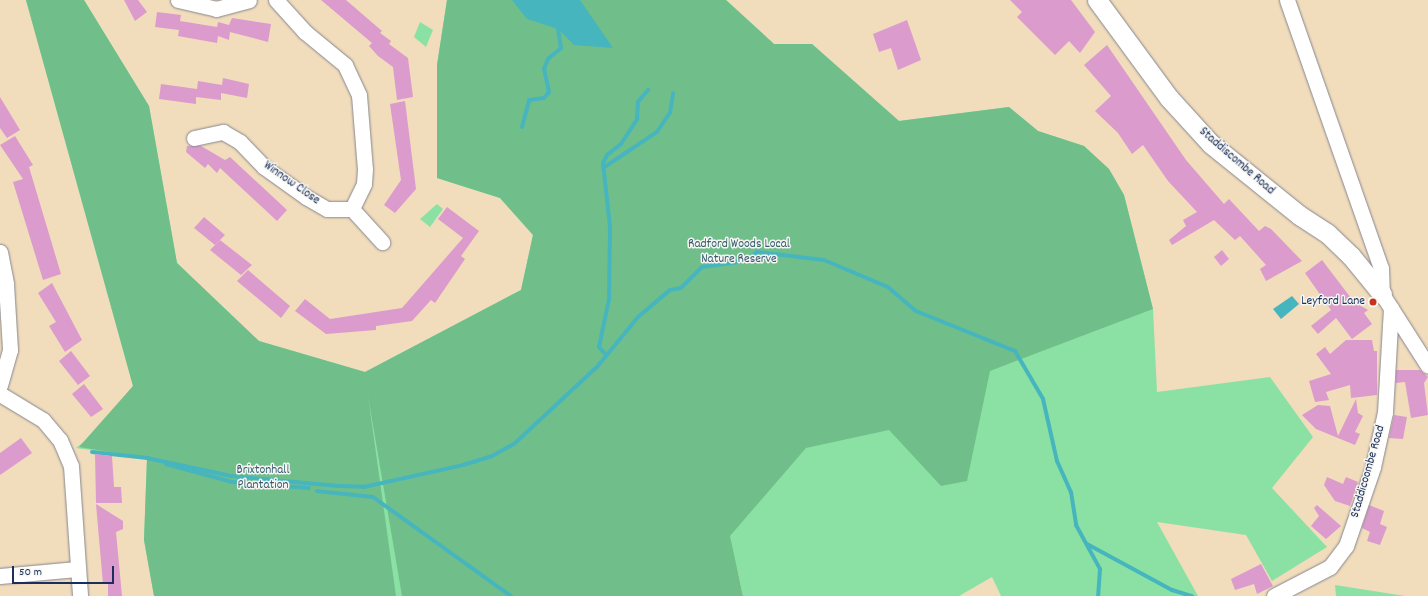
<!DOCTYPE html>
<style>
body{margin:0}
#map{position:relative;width:1428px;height:596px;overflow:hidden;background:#f1dcbc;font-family:Dekko,sans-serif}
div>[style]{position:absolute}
.green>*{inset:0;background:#8be1a4}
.forest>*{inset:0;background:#70bf8a}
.water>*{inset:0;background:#46b5be}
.stream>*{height:4px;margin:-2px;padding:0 2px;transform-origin:2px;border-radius:2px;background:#46b5be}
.building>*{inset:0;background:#dc9bcd}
.roads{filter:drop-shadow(0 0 1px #86868d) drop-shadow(0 0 1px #86868d)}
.minor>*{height:15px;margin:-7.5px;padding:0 7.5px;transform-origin:7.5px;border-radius:7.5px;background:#fff}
.tertiary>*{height:19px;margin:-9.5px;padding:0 9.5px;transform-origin:9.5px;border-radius:9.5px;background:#fff}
.dots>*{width:11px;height:11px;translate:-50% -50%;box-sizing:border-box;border:2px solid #f6f6f2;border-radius:50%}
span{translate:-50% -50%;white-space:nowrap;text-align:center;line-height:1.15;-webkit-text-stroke:3px #f6f6f2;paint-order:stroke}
.street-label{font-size:13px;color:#1b2f5e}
.park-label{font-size:13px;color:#375c70}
.poi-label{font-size:13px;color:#1b2f5e}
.right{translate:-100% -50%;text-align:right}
.scale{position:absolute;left:12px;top:566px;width:102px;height:18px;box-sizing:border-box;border:2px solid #1b2f5e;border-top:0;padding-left:5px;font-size:12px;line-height:14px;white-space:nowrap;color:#1b2f5e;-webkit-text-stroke:3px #f6f6f2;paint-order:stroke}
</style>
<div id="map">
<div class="green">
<i style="clip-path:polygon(26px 0,84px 0,149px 106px,177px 263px,259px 341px,365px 372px,521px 290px,533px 235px,500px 198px,437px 178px,437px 65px,447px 0,726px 0,774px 44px,812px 44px,899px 121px,1009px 107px,1038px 131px,1084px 146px,1109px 169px,1124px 195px,1153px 309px,1157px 392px,1270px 377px,1313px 437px,1272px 488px,1327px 547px,1272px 581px,1246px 535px,1157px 522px,1198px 596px,1001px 596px,992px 577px,959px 596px,743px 596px,738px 573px,716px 569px,675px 596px,154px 596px,144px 540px,147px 458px,76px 448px,95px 433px,133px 386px)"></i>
<i style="clip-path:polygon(420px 22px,433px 30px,426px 47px,414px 37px)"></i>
<i style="clip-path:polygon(437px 204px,443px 209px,430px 227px,420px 219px)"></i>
<i style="clip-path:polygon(1335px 585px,1405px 596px,1336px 596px)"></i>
</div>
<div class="forest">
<i style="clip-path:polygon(26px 0,84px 0,149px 106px,177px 263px,259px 341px,365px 372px,521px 290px,533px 235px,500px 198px,437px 178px,437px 65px,447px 0,726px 0,774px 44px,812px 44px,899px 121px,1009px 107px,1038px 131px,1084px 146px,1109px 169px,1124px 195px,1153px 309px,990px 371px,967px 481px,941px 486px,889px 430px,806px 448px,730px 536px,743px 596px,402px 596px,368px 396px,396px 596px,154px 596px,144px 540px,147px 458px,79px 447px,133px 386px)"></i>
</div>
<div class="water">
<i style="clip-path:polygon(512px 0,580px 0,613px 48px,574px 45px,558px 29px,527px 19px)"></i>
<i style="clip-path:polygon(1292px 296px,1299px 304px,1281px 319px,1273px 309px)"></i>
</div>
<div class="stream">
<i style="left:522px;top:127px;width:28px;rotate:-75deg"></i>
<i style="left:529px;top:100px;width:15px;rotate:-8deg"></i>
<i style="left:544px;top:98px;width:8px;rotate:-50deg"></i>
<i style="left:549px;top:92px;width:24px;rotate:-102deg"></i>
<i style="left:544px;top:69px;width:11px;rotate:-68deg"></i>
<i style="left:548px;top:59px;width:17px;rotate:-40deg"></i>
<i style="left:561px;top:48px;width:19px;rotate:-99deg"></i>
<i style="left:603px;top:168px;width:65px;rotate:-33.7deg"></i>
<i style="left:657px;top:132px;width:23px;rotate:-56deg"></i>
<i style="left:670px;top:113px;width:20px;rotate:-81deg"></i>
<i style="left:606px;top:355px;width:11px;rotate:-131deg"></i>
<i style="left:599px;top:347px;width:49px;rotate:-78.2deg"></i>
<i style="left:609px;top:299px;width:72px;rotate:-89.2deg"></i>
<i style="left:610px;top:227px;width:64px;rotate:-96.2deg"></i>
<i style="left:603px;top:163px;width:9px;rotate:-63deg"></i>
<i style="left:607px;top:155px;width:18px;rotate:-38deg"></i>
<i style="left:621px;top:144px;width:30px;rotate:-57deg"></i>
<i style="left:637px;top:119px;width:17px;rotate:-87deg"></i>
<i style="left:638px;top:102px;width:16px;rotate:-50deg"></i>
<i style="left:92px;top:452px;width:56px;rotate:6.1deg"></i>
<i style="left:147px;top:458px;width:86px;rotate:12.1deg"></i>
<i style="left:231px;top:476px;width:108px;rotate:5.3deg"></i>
<i style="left:339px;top:486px;width:25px;rotate:2deg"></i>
<i style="left:364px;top:487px;width:101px;rotate:-12.5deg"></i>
<i style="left:463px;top:465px;width:30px;rotate:-17deg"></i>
<i style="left:492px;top:456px;width:25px;rotate:-29deg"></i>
<i style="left:514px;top:444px;width:113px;rotate:-42.9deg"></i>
<i style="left:597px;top:367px;width:65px;rotate:-50.6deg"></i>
<i style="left:638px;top:317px;width:42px;rotate:-40.2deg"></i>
<i style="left:670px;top:290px;width:11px;rotate:-10deg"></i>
<i style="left:681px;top:288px;width:30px;rotate:-45deg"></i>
<i style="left:702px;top:267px;width:44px;rotate:-7.8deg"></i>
<i style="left:746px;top:261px;width:14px;rotate:-39deg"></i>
<i style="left:757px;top:252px;width:67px;rotate:6.8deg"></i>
<i style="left:824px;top:260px;width:69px;rotate:22.9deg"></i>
<i style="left:888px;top:287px;width:37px;rotate:41deg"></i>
<i style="left:916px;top:311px;width:107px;rotate:22deg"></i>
<i style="left:1015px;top:351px;width:56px;rotate:59.7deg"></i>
<i style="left:1043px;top:399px;width:64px;rotate:77.3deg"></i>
<i style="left:1057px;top:461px;width:34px;rotate:66deg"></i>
<i style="left:1071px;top:492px;width:33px;rotate:81deg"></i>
<i style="left:1076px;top:525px;width:50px;rotate:61.4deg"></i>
<i style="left:1100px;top:569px;width:27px;rotate:94deg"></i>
<i style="left:166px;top:464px;width:68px;rotate:15.3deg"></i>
<i style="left:232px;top:482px;width:77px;rotate:4.5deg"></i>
<i style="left:317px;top:491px;width:56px;rotate:6.1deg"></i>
<i style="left:373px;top:497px;width:170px;rotate:35.7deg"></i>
<i style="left:1087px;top:544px;width:97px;rotate:28.4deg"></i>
<i style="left:1172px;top:590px;width:21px;rotate:17deg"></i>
</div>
<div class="building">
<i style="clip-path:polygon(124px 0,138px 0,147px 12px,135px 21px)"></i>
<i style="clip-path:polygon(321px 0,346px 0,382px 31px,380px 33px,391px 41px,389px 44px,408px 58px,413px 97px,397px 100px,393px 67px,378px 56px,369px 46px,372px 43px)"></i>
<i style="clip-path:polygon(1010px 0,1071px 0,1095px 32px,1080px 53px,1069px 41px,1055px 55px,1017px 17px,1022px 12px)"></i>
<i style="clip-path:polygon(157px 12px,181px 15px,180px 21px,217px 27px,218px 22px,229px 25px,232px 18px,271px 24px,268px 42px,230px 32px,229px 40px,218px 36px,217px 43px,178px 36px,179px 30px,155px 27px)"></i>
<i style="clip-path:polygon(907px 20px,921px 60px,898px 70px,891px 48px,879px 52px,873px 34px)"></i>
<i style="clip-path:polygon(1107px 45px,1186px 160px,1224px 204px,1229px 199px,1259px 231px,1265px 226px,1271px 229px,1302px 261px,1266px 281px,1260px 269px,1266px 265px,1240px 236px,1235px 240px,1214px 220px,1172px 245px,1169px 240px,1186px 226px,1183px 220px,1197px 212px,1168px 181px,1143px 145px,1132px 154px,1118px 133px,1095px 111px,1111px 96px,1084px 65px)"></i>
<i style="clip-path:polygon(223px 78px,249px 84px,247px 98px,221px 93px,221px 100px,196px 97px,196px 104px,159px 99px,161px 84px,197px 89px,198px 81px,222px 85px)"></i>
<i style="clip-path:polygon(0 97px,20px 130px,7px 138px,0 128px)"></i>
<i style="clip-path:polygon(405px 101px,416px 189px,395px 213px,384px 205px,401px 180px,390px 104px)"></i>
<i style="clip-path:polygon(15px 136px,33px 165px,29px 167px,61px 274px,43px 280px,13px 182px,23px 179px,0 145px)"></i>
<i style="clip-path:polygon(187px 146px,201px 146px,225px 160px,230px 157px,287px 210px,277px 221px,220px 168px,217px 173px,208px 164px,205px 168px,186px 152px)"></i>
<i style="clip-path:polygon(447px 207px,479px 231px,461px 256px,465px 259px,435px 303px,431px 300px,412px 321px,376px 326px,376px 330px,326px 334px,295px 311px,305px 299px,330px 319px,402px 308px,463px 238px,438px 219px)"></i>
<i style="clip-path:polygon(204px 217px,225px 235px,215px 245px,194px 228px)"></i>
<i style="clip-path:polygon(220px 240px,252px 265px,241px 275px,210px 250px)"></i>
<i style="clip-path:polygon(1222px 250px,1229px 259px,1221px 266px,1214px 257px)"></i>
<i style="clip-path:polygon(1322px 260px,1354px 302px,1368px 310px,1364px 313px,1372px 324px,1352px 339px,1336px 318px,1318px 334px,1311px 326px,1331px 310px,1305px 273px)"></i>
<i style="clip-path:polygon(248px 270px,290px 306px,281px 318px,237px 281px)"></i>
<i style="clip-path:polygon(52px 283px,82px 340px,65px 352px,49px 326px,56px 322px,38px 293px)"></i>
<i style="clip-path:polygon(1346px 340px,1372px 340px,1374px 351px,1377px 351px,1377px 395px,1351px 398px,1350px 385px,1326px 392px,1329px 400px,1315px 402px,1309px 381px,1331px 374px,1316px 354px,1325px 347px,1330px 354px)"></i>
<i style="clip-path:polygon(71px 351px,90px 376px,78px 385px,59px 361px)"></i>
<i style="clip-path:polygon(1396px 370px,1420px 370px,1428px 377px,1424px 383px,1428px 415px,1411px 418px,1405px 382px,1396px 383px)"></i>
<i style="clip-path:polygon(84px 384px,103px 409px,91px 417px,72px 394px)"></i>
<i style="clip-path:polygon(1356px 399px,1358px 413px,1363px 416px,1355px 432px,1360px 434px,1355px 445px,1316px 429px,1302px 415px,1318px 405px,1330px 406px,1338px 436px)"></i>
<i style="clip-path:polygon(1394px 415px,1407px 417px,1403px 439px,1389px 438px)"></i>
<i style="clip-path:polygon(21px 438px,32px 453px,0 475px,0 453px)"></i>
<i style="clip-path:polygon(95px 454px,112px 456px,114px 487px,121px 487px,122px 503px,96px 503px)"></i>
<i style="clip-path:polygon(1327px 477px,1343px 484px,1346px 477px,1358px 482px,1350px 506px,1335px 501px,1324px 485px)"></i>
<i style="clip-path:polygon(96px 504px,123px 521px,123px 529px,116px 532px,122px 596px,108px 596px,108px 584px,103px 584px)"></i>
<i style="clip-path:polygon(1317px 505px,1341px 526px,1326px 539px,1311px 526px,1319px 516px,1314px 508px)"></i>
<i style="clip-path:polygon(1369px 505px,1384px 511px,1380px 524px,1387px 527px,1380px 545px,1367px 541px,1370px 532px,1362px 528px)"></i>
<i style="clip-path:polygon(1261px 564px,1273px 586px,1257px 594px,1254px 584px,1235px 590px,1231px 579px)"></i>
</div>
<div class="roads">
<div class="minor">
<i style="left:178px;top:0;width:39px;rotate:13deg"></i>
<i style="left:216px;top:9px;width:34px;rotate:-15deg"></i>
<i style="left:276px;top:0;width:43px;rotate:47.8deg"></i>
<i style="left:305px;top:32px;width:52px;rotate:39.5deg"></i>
<i style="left:345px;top:65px;width:33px;rotate:65deg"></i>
<i style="left:359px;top:95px;width:74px;rotate:85.4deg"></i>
<i style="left:365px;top:169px;width:15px;rotate:94deg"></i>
<i style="left:364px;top:184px;width:28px;rotate:116deg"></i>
<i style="left:1287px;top:0;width:284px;rotate:70.7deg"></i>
<i style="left:1381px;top:268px;width:26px;rotate:88deg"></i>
<i style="left:1382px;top:294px;width:85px;rotate:57.4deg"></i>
<i style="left:194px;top:138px;width:30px;rotate:-12deg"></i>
<i style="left:223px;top:132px;width:20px;rotate:30deg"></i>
<i style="left:240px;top:142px;width:35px;rotate:46deg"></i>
<i style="left:264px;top:167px;width:52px;rotate:35.5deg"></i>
<i style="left:306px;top:197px;width:24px;rotate:30deg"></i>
<i style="left:327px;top:209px;width:25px"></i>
<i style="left:352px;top:209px;width:45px;rotate:47.7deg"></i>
<i style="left:0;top:252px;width:33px;rotate:79deg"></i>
<i style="left:6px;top:284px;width:66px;rotate:86.5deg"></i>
<i style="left:10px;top:350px;width:37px;rotate:106deg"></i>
<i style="left:0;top:394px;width:50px;rotate:31.2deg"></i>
<i style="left:43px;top:420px;width:26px;rotate:50deg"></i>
<i style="left:60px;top:440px;width:28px;rotate:67deg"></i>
<i style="left:71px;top:466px;width:130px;rotate:86deg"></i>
<i style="left:0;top:576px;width:77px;rotate:-5.2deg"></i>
<i style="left:1274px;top:596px;width:63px;rotate:-27.4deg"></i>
<i style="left:1330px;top:567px;width:26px;rotate:-53deg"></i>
<i style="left:1346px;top:546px;width:83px;rotate:-71.1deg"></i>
<i style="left:1373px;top:467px;width:56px;rotate:-77.7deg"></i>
<i style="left:1385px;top:412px;width:104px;rotate:-86.7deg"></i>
</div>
<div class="tertiary">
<i style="left:1097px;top:0;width:122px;rotate:53.7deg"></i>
<i style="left:1169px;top:98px;width:62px;rotate:47.6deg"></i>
<i style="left:1211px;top:144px;width:113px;rotate:38.9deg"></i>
<i style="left:1299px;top:215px;width:33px;rotate:33deg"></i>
<i style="left:1327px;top:233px;width:33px;rotate:44deg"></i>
<i style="left:1351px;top:256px;width:49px;rotate:50.8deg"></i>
</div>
</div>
<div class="dots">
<i style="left:1373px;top:302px;background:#c8321e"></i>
</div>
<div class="street-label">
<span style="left:1236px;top:162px;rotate:41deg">Staddiscombe Road</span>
<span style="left:291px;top:184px;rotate:35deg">Winnow Close</span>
<span style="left:1369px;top:472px;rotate:-74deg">Staddicoombe Road</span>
</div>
<div class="park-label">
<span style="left:739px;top:253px">Radford Woods Local<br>Nature Reserve</span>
<span style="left:263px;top:479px">Brixtonhall<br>Plantation</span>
</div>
<div class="poi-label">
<span class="right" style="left:1365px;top:302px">Leyford Lane</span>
</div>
<div class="scale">50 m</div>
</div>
